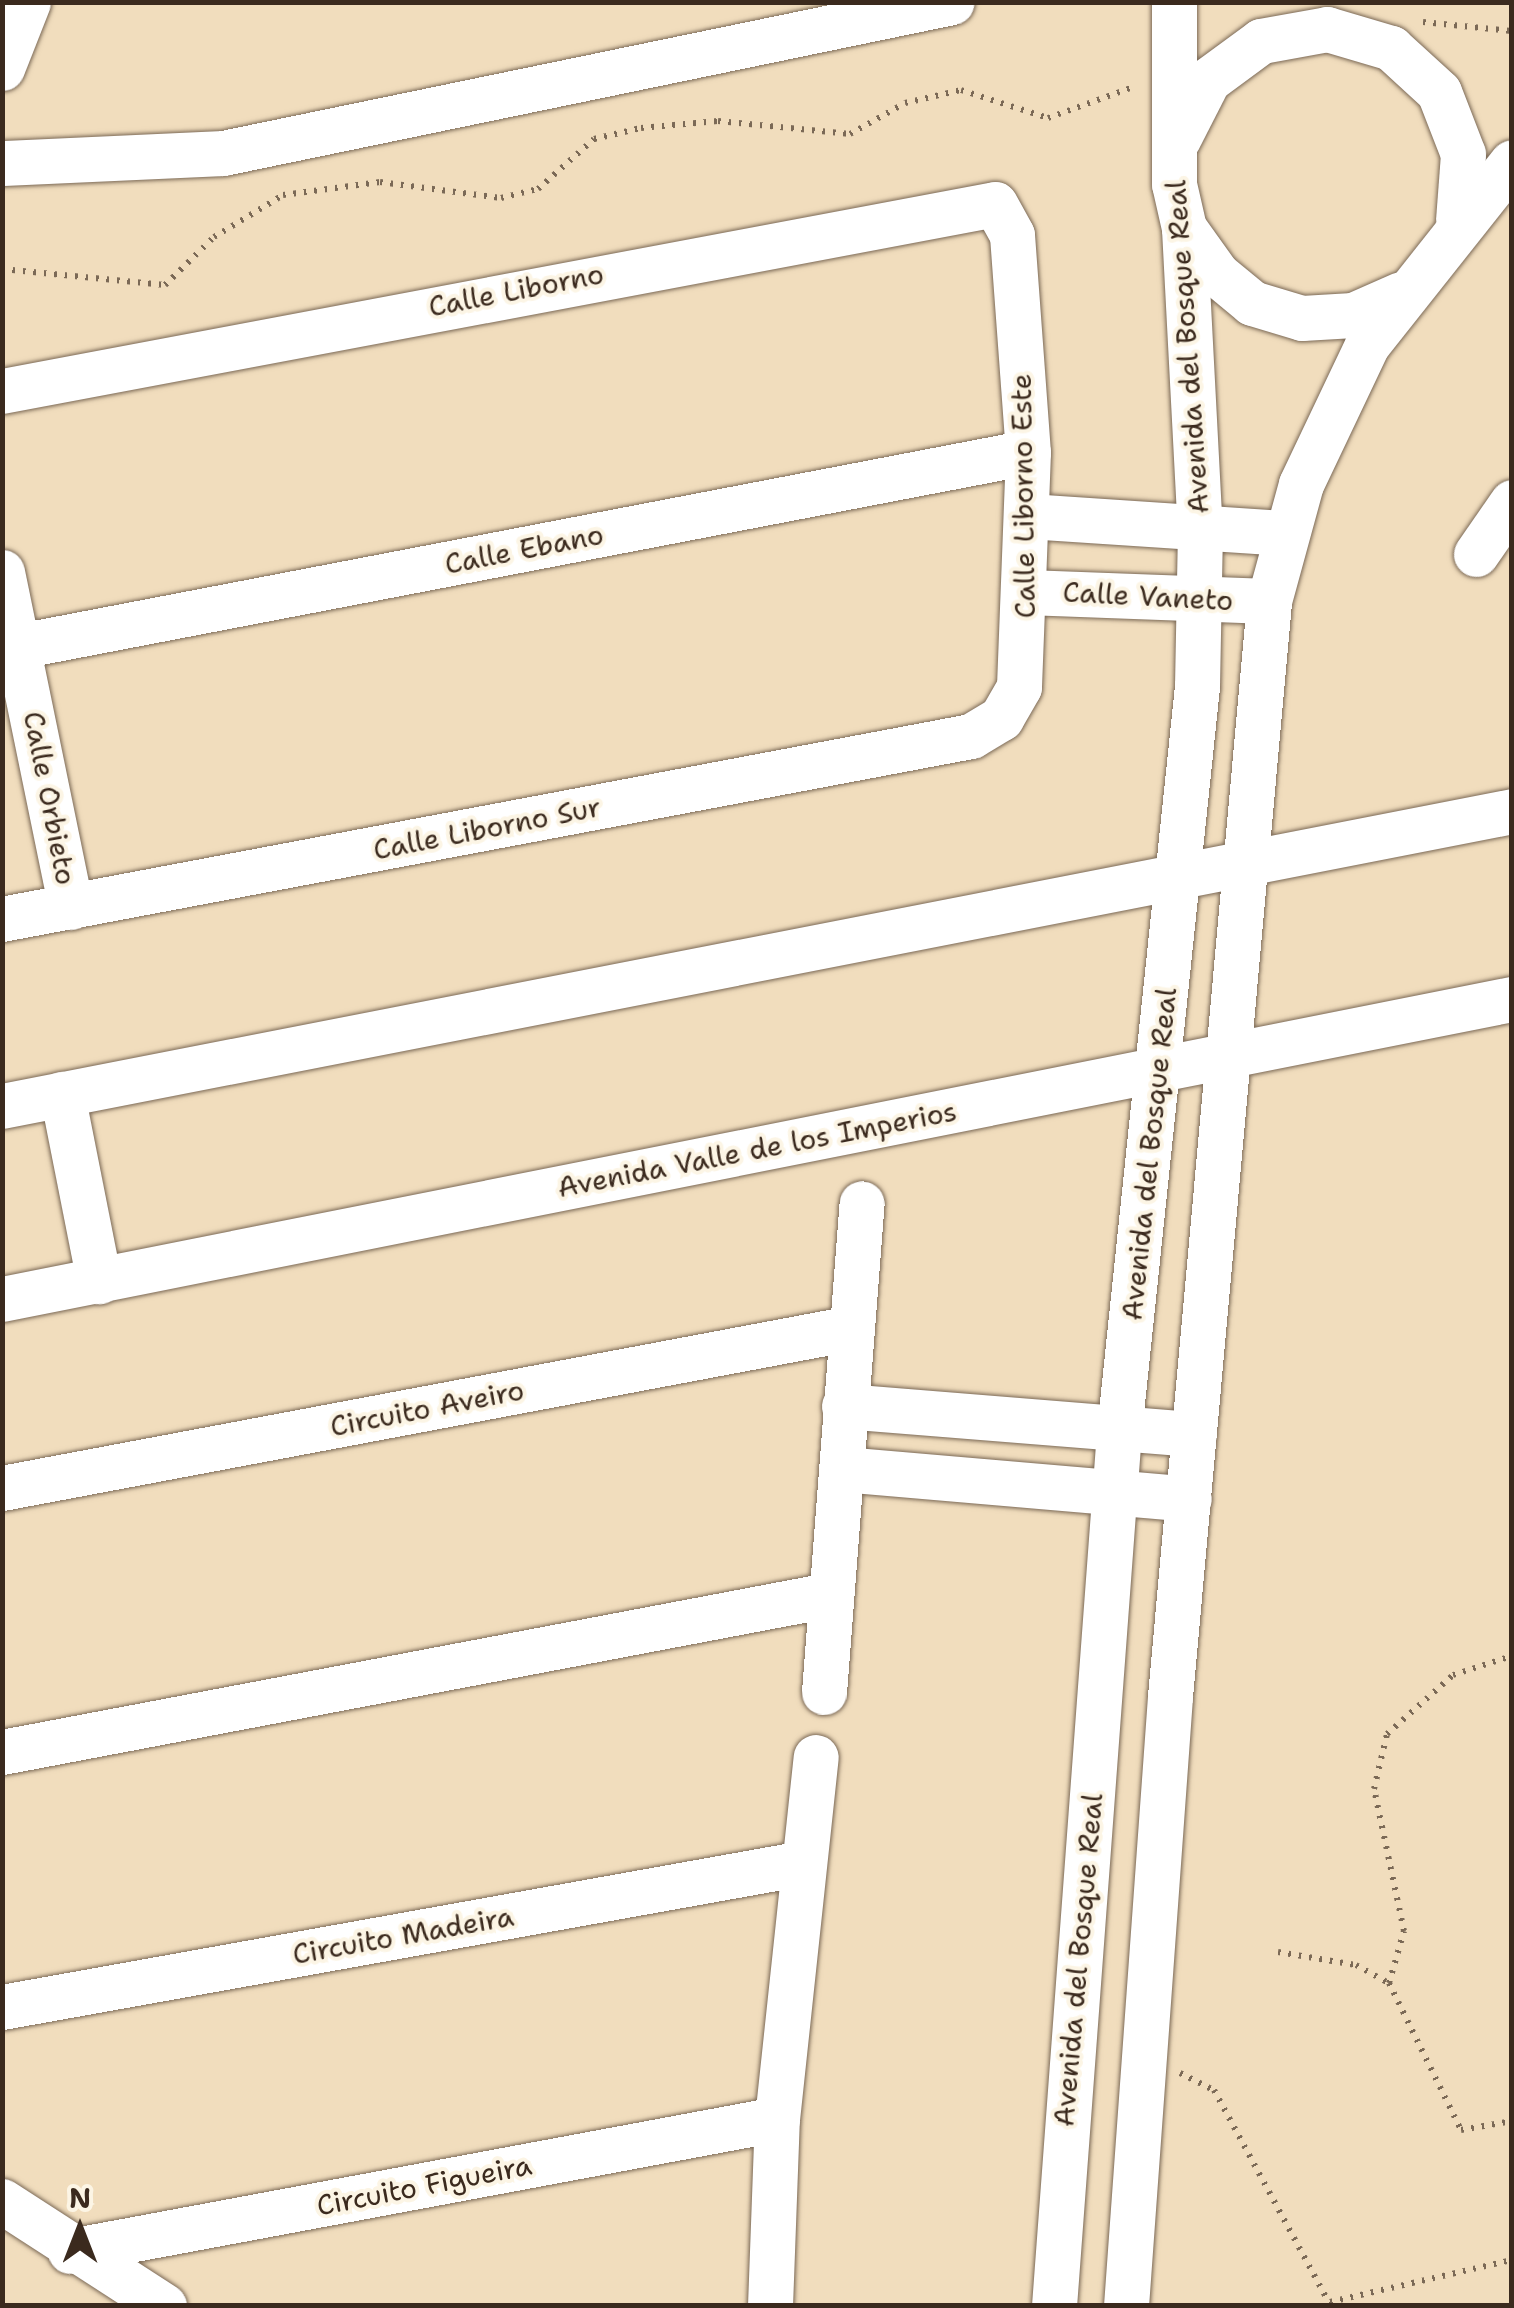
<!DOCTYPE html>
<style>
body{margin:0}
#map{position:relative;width:1514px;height:2308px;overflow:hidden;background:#f1ddbd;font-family:"Shantell Sans",sans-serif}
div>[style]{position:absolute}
.path>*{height:6px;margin-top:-3px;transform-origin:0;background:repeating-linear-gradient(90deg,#7b6956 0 2.5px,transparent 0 10.5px)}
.roads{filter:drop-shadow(0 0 2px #7b6956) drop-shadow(0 0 2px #7b6956)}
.minor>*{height:45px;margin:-22.5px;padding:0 22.5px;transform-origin:22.5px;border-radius:22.5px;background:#fff}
span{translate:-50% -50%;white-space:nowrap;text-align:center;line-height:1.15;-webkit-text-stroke:8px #fcf5e5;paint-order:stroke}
.street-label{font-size:28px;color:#3b2a1e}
.frame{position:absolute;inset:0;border:5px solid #3b2a1e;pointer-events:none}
.north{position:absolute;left:30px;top:2178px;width:100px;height:100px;-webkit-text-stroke:8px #fcf5e5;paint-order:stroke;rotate:0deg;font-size:28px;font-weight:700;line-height:40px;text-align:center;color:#3b2a1e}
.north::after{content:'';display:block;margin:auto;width:35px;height:45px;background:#3b2a1e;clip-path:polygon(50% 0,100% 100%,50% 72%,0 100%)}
</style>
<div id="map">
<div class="path">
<i style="left:1495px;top:2px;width:16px"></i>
<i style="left:1423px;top:22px;width:89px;rotate:5.8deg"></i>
<i style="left:2px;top:269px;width:164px;rotate:5.6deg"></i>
<i style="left:165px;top:285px;width:69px;rotate:-44.4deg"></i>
<i style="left:214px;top:237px;width:81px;rotate:-31.3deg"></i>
<i style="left:283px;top:195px;width:98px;rotate:-7.6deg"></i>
<i style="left:380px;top:182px;width:122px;rotate:7.5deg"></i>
<i style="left:501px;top:198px;width:38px;rotate:-14deg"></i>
<i style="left:538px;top:189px;width:75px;rotate:-41.8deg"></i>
<i style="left:594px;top:139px;width:48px;rotate:-13.2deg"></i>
<i style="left:641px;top:128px;width:77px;rotate:-5.2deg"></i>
<i style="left:718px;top:121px;width:133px;rotate:5.6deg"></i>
<i style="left:850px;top:134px;width:63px;rotate:-29.4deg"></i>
<i style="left:905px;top:103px;width:57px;rotate:-13.1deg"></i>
<i style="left:961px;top:90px;width:91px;rotate:17.8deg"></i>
<i style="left:1048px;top:118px;width:90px;rotate:-20deg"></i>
<i style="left:1278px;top:1952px;width:79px;rotate:9.5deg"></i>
<i style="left:1356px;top:1965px;width:38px;rotate:29deg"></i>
<i style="left:1389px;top:1983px;width:164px;rotate:63.9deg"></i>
<i style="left:1461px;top:2130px;width:52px;rotate:-10deg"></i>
<i style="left:1389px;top:1983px;width:54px;rotate:-73.9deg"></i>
<i style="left:1404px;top:1931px;width:145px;rotate:-101.9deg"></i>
<i style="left:1374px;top:1789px;width:57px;rotate:-76.7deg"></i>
<i style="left:1387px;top:1734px;width:89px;rotate:-41.8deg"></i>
<i style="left:1453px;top:1675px;width:62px;rotate:-17.9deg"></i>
<i style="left:1180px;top:2073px;width:38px;rotate:27deg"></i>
<i style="left:1214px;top:2090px;width:246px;rotate:61.6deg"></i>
<i style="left:1330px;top:2302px;width:187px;rotate:-13deg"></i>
</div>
<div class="roads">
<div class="minor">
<i style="left:2px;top:68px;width:71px;rotate:-68.5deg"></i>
<i style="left:1178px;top:139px;width:66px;rotate:-63deg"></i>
<i style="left:1208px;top:80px;width:66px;rotate:-36.3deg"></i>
<i style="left:1261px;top:41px;width:67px;rotate:-10.3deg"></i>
<i style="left:1327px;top:29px;width:67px;rotate:16.5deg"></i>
<i style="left:1391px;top:48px;width:65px;rotate:42.5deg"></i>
<i style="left:1439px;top:92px;width:66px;rotate:68.8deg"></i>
<i style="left:1463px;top:154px;width:66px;rotate:94.3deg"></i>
<i style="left:2px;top:163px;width:221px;rotate:-2.6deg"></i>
<i style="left:223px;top:153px;width:744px;rotate:-11.7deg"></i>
<i style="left:1184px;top:228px;width:57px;rotate:54.3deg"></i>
<i style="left:1217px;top:274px;width:45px;rotate:39.6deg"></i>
<i style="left:1252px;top:303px;width:52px;rotate:16.7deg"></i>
<i style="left:1302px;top:318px;width:51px;rotate:-3.4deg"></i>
<i style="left:1353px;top:315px;width:52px;rotate:-23.6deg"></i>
<i style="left:2px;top:391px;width:1010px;rotate:-10.66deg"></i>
<i style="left:995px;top:204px;width:35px;rotate:61deg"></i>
<i style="left:1012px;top:235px;width:218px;rotate:85.8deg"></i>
<i style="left:1028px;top:452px;width:235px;rotate:92.2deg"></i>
<i style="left:1019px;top:687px;width:36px;rotate:120deg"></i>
<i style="left:1001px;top:718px;width:35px;rotate:149deg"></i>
<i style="left:971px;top:736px;width:986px;rotate:169.31deg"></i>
<i style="left:1028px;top:516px;width:259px;rotate:3.8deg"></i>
<i style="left:1476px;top:554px;width:63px;rotate:-55.3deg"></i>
<i style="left:2px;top:572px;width:342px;rotate:78.4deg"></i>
<i style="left:1026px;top:592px;width:243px;rotate:2.1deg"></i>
<i style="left:19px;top:646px;width:1027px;rotate:-10.88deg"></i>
<i style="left:62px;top:1094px;width:191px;rotate:78.8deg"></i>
<i style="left:2px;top:1106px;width:1539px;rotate:-11.05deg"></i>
<i style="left:2px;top:1299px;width:1540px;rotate:-11.24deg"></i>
<i style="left:844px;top:1406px;width:351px;rotate:4.6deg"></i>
<i style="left:842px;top:1469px;width:348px;rotate:4.9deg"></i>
<i style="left:2px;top:1488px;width:864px;rotate:-10.67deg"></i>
<i style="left:824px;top:1692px;width:490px;rotate:-85.6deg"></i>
<i style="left:2px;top:1752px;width:841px;rotate:-10.76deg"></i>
<i style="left:2px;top:2007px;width:814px;rotate:-10.19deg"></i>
<i style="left:2px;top:2201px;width:193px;rotate:32.9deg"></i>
<i style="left:70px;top:2251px;width:719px;rotate:-10.58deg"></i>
<i style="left:770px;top:2306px;width:187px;rotate:-87.9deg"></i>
<i style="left:777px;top:2119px;width:364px;rotate:-83.9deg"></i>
<i style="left:1054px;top:2306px;width:877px;rotate:-85.75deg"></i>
<i style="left:1119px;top:1431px;width:749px;rotate:-84.02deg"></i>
<i style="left:1197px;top:686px;width:152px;rotate:-88.9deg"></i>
<i style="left:1200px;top:534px;width:306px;rotate:-93deg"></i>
<i style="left:1184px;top:228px;width:45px;rotate:-102.8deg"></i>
<i style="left:1174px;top:184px;width:182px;rotate:-90deg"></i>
<i style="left:1126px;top:2306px;width:612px;rotate:-85.87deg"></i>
<i style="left:1170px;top:1696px;width:1099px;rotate:-84.83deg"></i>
<i style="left:1269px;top:601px;width:121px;rotate:-74.7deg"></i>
<i style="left:1301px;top:484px;width:154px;rotate:-64.6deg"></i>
<i style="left:1367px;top:345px;width:233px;rotate:-51.6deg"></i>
</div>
</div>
<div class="street-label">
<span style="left:516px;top:290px;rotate:-11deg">Calle Liborno</span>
<span style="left:1187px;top:347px;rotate:-94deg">Avenida del Bosque Real</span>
<span style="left:1023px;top:496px;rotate:-91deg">Calle Liborno Este</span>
<span style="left:524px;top:549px;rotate:-11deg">Calle Ebano</span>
<span style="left:1148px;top:596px;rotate:3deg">Calle Vaneto</span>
<span style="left:50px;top:798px;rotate:79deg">Calle Orbieto</span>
<span style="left:487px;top:828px;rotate:-11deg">Calle Liborno Sur</span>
<span style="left:757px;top:1149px;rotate:-11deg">Avenida Valle de los Imperios</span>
<span style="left:1149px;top:1154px;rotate:-84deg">Avenida del Bosque Real</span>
<span style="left:427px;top:1408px;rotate:-11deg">Circuito Aveiro</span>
<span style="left:403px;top:1935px;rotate:-10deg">Circuito Madeira</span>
<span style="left:1078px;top:1960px;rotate:-85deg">Avenida del Bosque Real</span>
<span style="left:424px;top:2185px;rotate:-11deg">Circuito Figueira</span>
</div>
<div class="frame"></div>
<div class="north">N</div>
</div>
